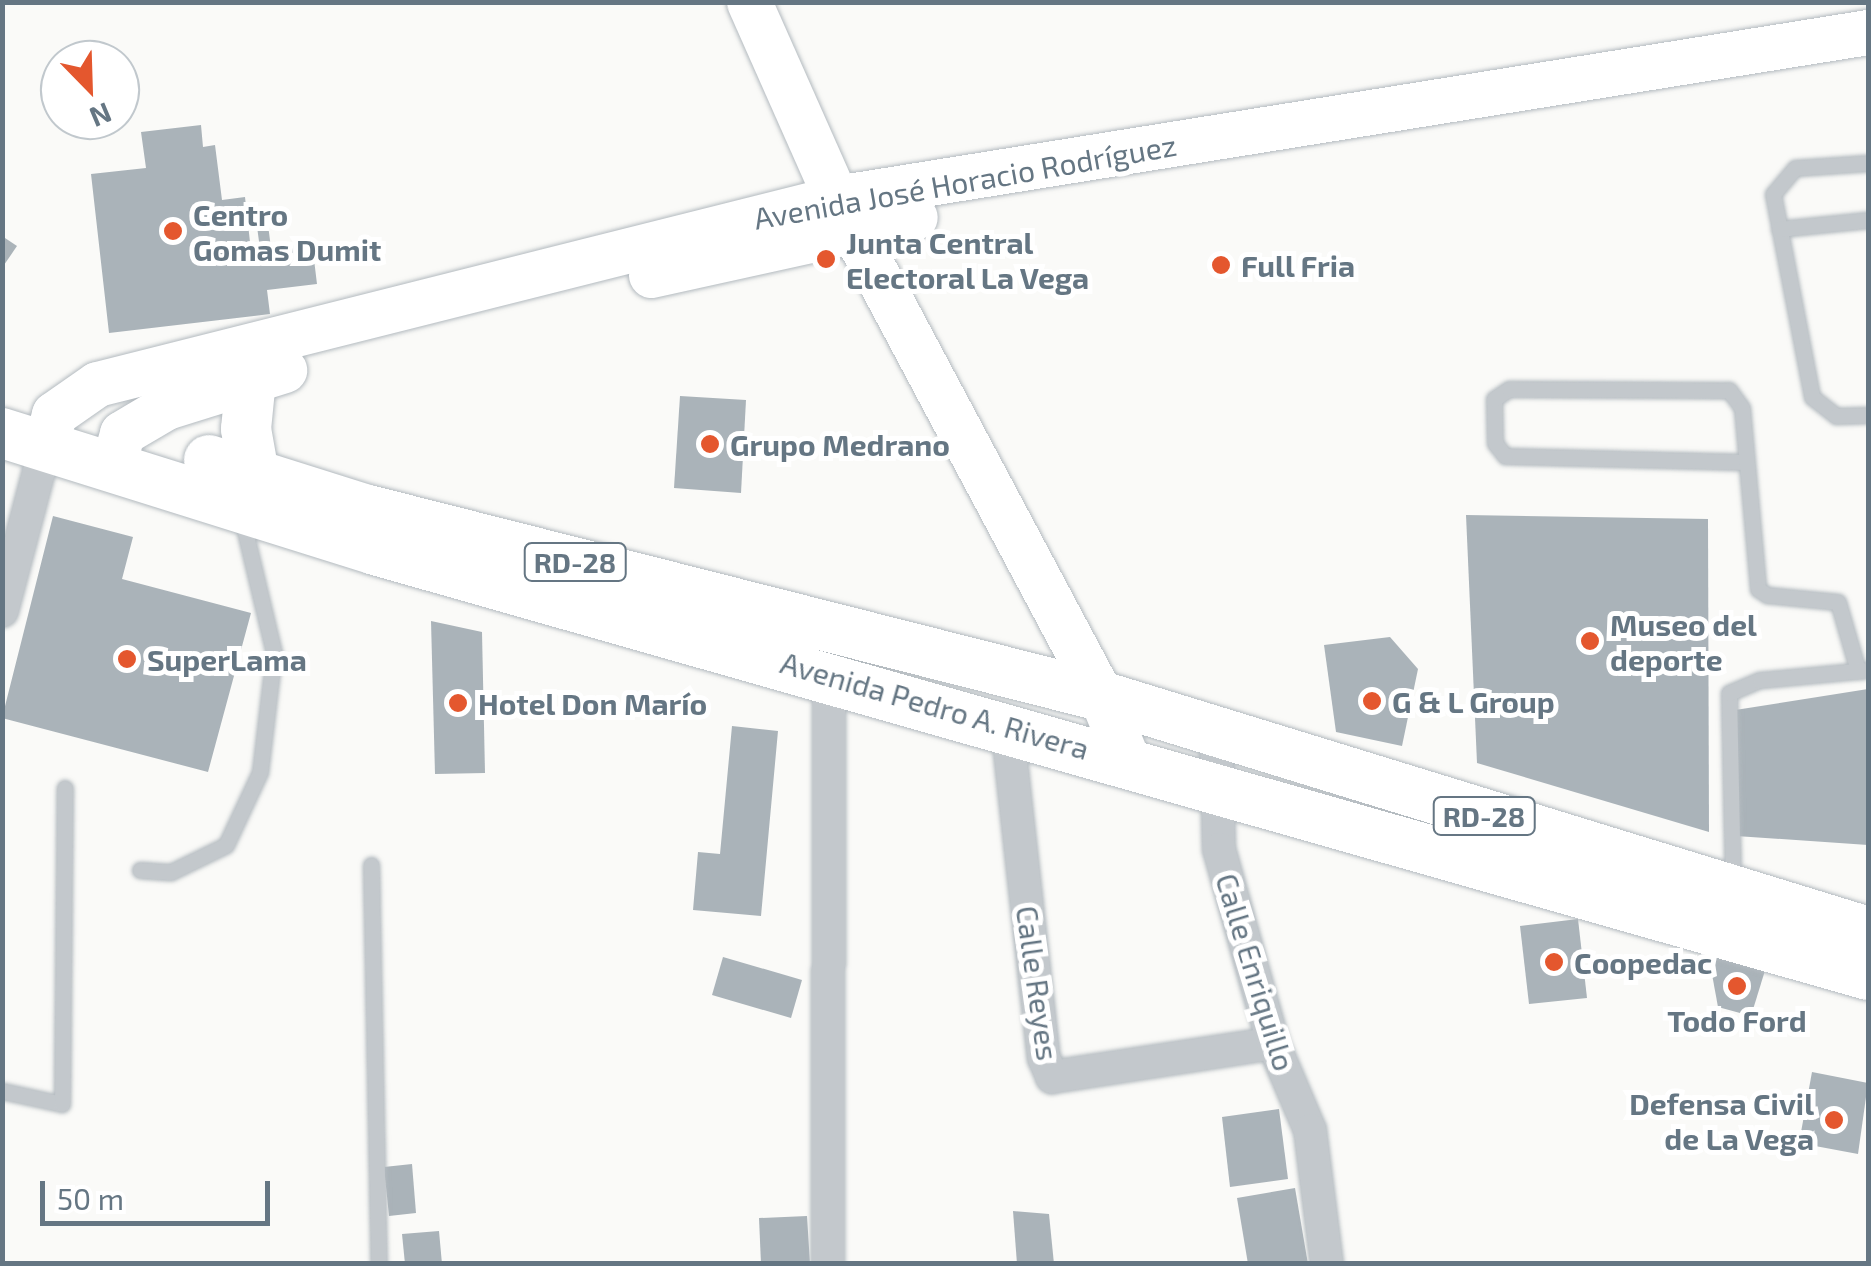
<!DOCTYPE html>
<meta charset="utf-8">
<style>
body{margin:0}
#map{position:relative;width:1871px;height:1266px;overflow:hidden;background:#fafaf8;font-family:"Exo 2",sans-serif}
div>[style]{position:absolute}
.building>*{inset:0;background:#aab3b9}
.roads{filter:drop-shadow(0 0 2px #b3babf) drop-shadow(0 0 2px #b3babf)}
.lane>*{height:15px;margin:-7.5px;padding:0 7.5px;transform-origin:7.5px;border-radius:7.5px;background:#c3c8cc}
.street>*{height:32px;margin:-16px;padding:0 16px;transform-origin:16px;border-radius:16px;background:#c3c8cc}
.secondary>*{height:45px;margin:-22.5px;padding:0 22.5px;transform-origin:22.5px;border-radius:22.5px;background:#fff}
.primary>*{height:50px;margin:-25px;padding:0 25px;transform-origin:25px;border-radius:25px;background:#fff}
.dots>*{width:28px;height:28px;translate:-50% -50%;box-sizing:border-box;border:5px solid #fff;border-radius:50%}
span{translate:-50% -50%;white-space:nowrap;text-align:center;line-height:1.15;-webkit-text-stroke:10px #fff;paint-order:stroke}
.shield-label span{padding:2px 8px;background:#fff;border:2px solid;border-radius:8px;-webkit-text-stroke-width:0}
.shield-label{font-size:28px;color:#657683;font-weight:700}
.street-label{font-size:30px;color:#657683}
.poi-label{font-size:30px;color:#657683;font-weight:700}
.left{translate:0 -50%;text-align:left}
.right{translate:-100% -50%;text-align:right}
.frame{position:absolute;inset:0;border:5px solid #657683;pointer-events:none}
.north{position:absolute;left:40px;top:40px;width:100px;height:100px;box-sizing:border-box;background:#fff;border:2px solid #c1c8cd;border-radius:50%;rotate:157deg;font-size:28px;font-weight:700;line-height:40px;text-align:center;color:#657683}
.north::after{content:'';display:block;margin:auto;width:35px;height:45px;background:#e4572e;clip-path:polygon(50% 0,100% 100%,50% 72%,0 100%)}
.scale{position:absolute;left:40px;top:1181px;width:230px;height:45px;box-sizing:border-box;border:5px solid #657683;border-top:0;padding-left:12px;font-size:30px;line-height:35px;white-space:nowrap;color:#657683;-webkit-text-stroke:8px #fff;paint-order:stroke}
</style>
<div id="map">
<div class="building">
<i style="clip-path:polygon(201px 125px,203px 147px,215px 145px,222px 200px,245px 197px,251px 251px,260px 249px,256px 219px,267px 217px,271px 248px,312px 243px,317px 284px,267px 290px,270px 314px,109px 333px,91px 174px,146px 168px,141px 132px)"></i>
<i style="clip-path:polygon(2px 236px,17px 246px,2px 268px)"></i>
<i style="clip-path:polygon(680px 396px,746px 400px,741px 493px,674px 488px)"></i>
<i style="clip-path:polygon(1466px 515px,1708px 519px,1709px 832px,1477px 763px)"></i>
<i style="clip-path:polygon(53px 516px,133px 537px,122px 579px,251px 613px,208px 772px,2px 718px)"></i>
<i style="clip-path:polygon(431px 621px,482px 632px,485px 773px,435px 774px)"></i>
<i style="clip-path:polygon(1390px 637px,1418px 669px,1402px 746px,1336px 732px,1324px 645px)"></i>
<i style="clip-path:polygon(1868px 689px,1868px 845px,1736px 836px,1729px 711px)"></i>
<i style="clip-path:polygon(732px 726px,778px 731px,761px 916px,693px 910px,698px 852px,720px 854px)"></i>
<i style="clip-path:polygon(1578px 919px,1587px 998px,1529px 1004px,1520px 926px)"></i>
<i style="clip-path:polygon(1707px 947px,1767px 964px,1751px 1016px,1718px 1007px)"></i>
<i style="clip-path:polygon(723px 957px,802px 980px,791px 1018px,712px 995px)"></i>
<i style="clip-path:polygon(1812px 1072px,1868px 1083px,1858px 1154px,1799px 1143px)"></i>
<i style="clip-path:polygon(1279px 1109px,1288px 1179px,1230px 1187px,1222px 1117px)"></i>
<i style="clip-path:polygon(412px 1164px,416px 1213px,389px 1216px,384px 1167px)"></i>
<i style="clip-path:polygon(1295px 1188px,1308px 1264px,1248px 1264px,1237px 1198px)"></i>
<i style="clip-path:polygon(1013px 1211px,1049px 1214px,1054px 1264px,1017px 1264px)"></i>
<i style="clip-path:polygon(807px 1216px,810px 1264px,761px 1264px,759px 1218px)"></i>
<i style="clip-path:polygon(439px 1231px,442px 1264px,405px 1264px,402px 1234px)"></i>
</div>
<div class="roads">
<div class="lane">
<i style="left:1868px;top:163px;width:73px;rotate:176.1deg"></i>
<i style="left:1795px;top:168px;width:34px;rotate:130deg"></i>
<i style="left:1773px;top:194px;width:207px;rotate:79.1deg"></i>
<i style="left:1812px;top:397px;width:31px;rotate:38deg"></i>
<i style="left:1836px;top:416px;width:32px;rotate:-2deg"></i>
<i style="left:1779px;top:229px;width:89px;rotate:-5.8deg"></i>
<i style="left:1746px;top:462px;width:241px;rotate:-178.6deg"></i>
<i style="left:1505px;top:456px;width:16px;rotate:-128deg"></i>
<i style="left:1495px;top:443px;width:44px;rotate:-91.3deg"></i>
<i style="left:1494px;top:399px;width:18px;rotate:-34deg"></i>
<i style="left:1509px;top:389px;width:220px;rotate:0.3deg"></i>
<i style="left:1729px;top:390px;width:22px;rotate:54deg"></i>
<i style="left:1742px;top:408px;width:182px;rotate:84.9deg"></i>
<i style="left:1758px;top:589px;width:11px;rotate:34deg"></i>
<i style="left:1767px;top:595px;width:71px;rotate:5.6deg"></i>
<i style="left:1838px;top:602px;width:72px;rotate:73.8deg"></i>
<i style="left:371px;top:865px;width:399px;rotate:88.9deg"></i>
<i style="left:140px;top:870px;width:31px;rotate:4deg"></i>
<i style="left:171px;top:872px;width:61px;rotate:-26.1deg"></i>
<i style="left:226px;top:845px;width:81px;rotate:-65deg"></i>
<i style="left:260px;top:772px;width:120px;rotate:-83.3deg"></i>
<i style="left:274px;top:653px;width:138px;rotate:-103.4deg"></i>
<i style="left:1733px;top:885px;width:192px;rotate:-91.2deg"></i>
<i style="left:1729px;top:693px;width:34px;rotate:-23deg"></i>
<i style="left:1760px;top:680px;width:105px;rotate:-5.4deg"></i>
<i style="left:2px;top:1091px;width:61px;rotate:12.2deg"></i>
<i style="left:62px;top:1104px;width:316px;rotate:-89.5deg"></i>
</div>
<div class="street">
<i style="left:2px;top:611px;width:173px;rotate:-75.2deg"></i>
<i style="left:1007px;top:725px;width:335px;rotate:83.7deg"></i>
<i style="left:1044px;top:1058px;width:21px;rotate:67deg"></i>
<i style="left:1052px;top:1077px;width:224px;rotate:-8.7deg"></i>
<i style="left:1216px;top:736px;width:113px;rotate:88.5deg"></i>
<i style="left:1219px;top:849px;width:201px;rotate:74.4deg"></i>
<i style="left:1273px;top:1043px;width:95px;rotate:67deg"></i>
<i style="left:1310px;top:1130px;width:135px;rotate:82.8deg"></i>
<i style="left:828px;top:1264px;width:588px;rotate:-89.9deg"></i>
</div>
<div class="secondary">
<i style="left:749px;top:2px;width:214px;rotate:66.1deg"></i>
<i style="left:836px;top:198px;width:564px;rotate:61.98deg"></i>
<i style="left:1101px;top:696px;width:68px;rotate:67.6deg"></i>
<i style="left:651px;top:275px;width:270px;rotate:-12.4deg"></i>
<i style="left:46px;top:444px;width:31px;rotate:-75deg"></i>
<i style="left:54px;top:414px;width:52px;rotate:-34.9deg"></i>
<i style="left:97px;top:384px;width:762px;rotate:-14.13deg"></i>
<i style="left:836px;top:198px;width:1045px;rotate:-9.14deg"></i>
<i style="left:113px;top:465px;width:33px;rotate:-74deg"></i>
<i style="left:122px;top:433px;width:51px;rotate:-30.6deg"></i>
<i style="left:166px;top:407px;width:124px;rotate:-17.4deg"></i>
</div>
<div class="primary">
<i style="left:251px;top:379px;width:50px;rotate:95.7deg"></i>
<i style="left:246px;top:429px;width:46px;rotate:79.9deg"></i>
<i style="left:2px;top:433px;width:391px;rotate:17.4deg"></i>
<i style="left:375px;top:550px;width:1552px;rotate:15.89deg"></i>
<i style="left:209px;top:460px;width:167px;rotate:17.5deg"></i>
<i style="left:368px;top:510px;width:756px;rotate:14.24deg"></i>
<i style="left:1101px;top:696px;width:802px;rotate:17.1deg"></i>
</div>
</div>
<div class="dots">
<i style="left:173px;top:231px;background:#e4572e"></i>
<i style="left:826px;top:259px;background:#e4572e"></i>
<i style="left:1221px;top:265px;background:#e4572e"></i>
<i style="left:710px;top:444px;background:#e4572e"></i>
<i style="left:1590px;top:641px;background:#e4572e"></i>
<i style="left:127px;top:659px;background:#e4572e"></i>
<i style="left:1372px;top:701px;background:#e4572e"></i>
<i style="left:458px;top:703px;background:#e4572e"></i>
<i style="left:1554px;top:962px;background:#e4572e"></i>
<i style="left:1737px;top:986px;background:#e4572e"></i>
<i style="left:1834px;top:1120px;background:#e4572e"></i>
</div>
<div class="shield-label">
<span style="left:575px;top:562px">RD-28</span>
<span style="left:1484px;top:816px">RD-28</span>
</div>
<div class="street-label">
<span style="left:965px;top:181px;rotate:-10deg">Avenida José Horacio Rodríguez</span>
<span style="left:935px;top:705px;rotate:16deg">Avenida Pedro A. Rivera</span>
<span style="left:1256px;top:972px;rotate:73deg">Calle Enriquillo</span>
<span style="left:1038px;top:983px;rotate:82deg">Calle Reyes</span>
</div>
<div class="poi-label">
<span class="left" style="left:193px;top:231px">Centro<br>Gomas Dumit</span>
<span class="left" style="left:846px;top:259px">Junta Central<br>Electoral La Vega</span>
<span class="left" style="left:1241px;top:265px">Full Fria</span>
<span class="left" style="left:730px;top:444px">Grupo Medrano</span>
<span class="left" style="left:1610px;top:641px">Museo del<br>deporte</span>
<span class="left" style="left:147px;top:659px">SuperLama</span>
<span class="left" style="left:1392px;top:701px">G &amp; L Group</span>
<span class="left" style="left:478px;top:703px">Hotel Don Marío</span>
<span class="left" style="left:1574px;top:962px">Coopedac</span>
<span style="left:1737px;top:1020px">Todo Ford</span>
<span class="right" style="left:1814px;top:1120px">Defensa Civil<br>de La Vega</span>
</div>
<div class="frame"></div>
<div class="north">N</div>
<div class="scale">50 m</div>
</div>
